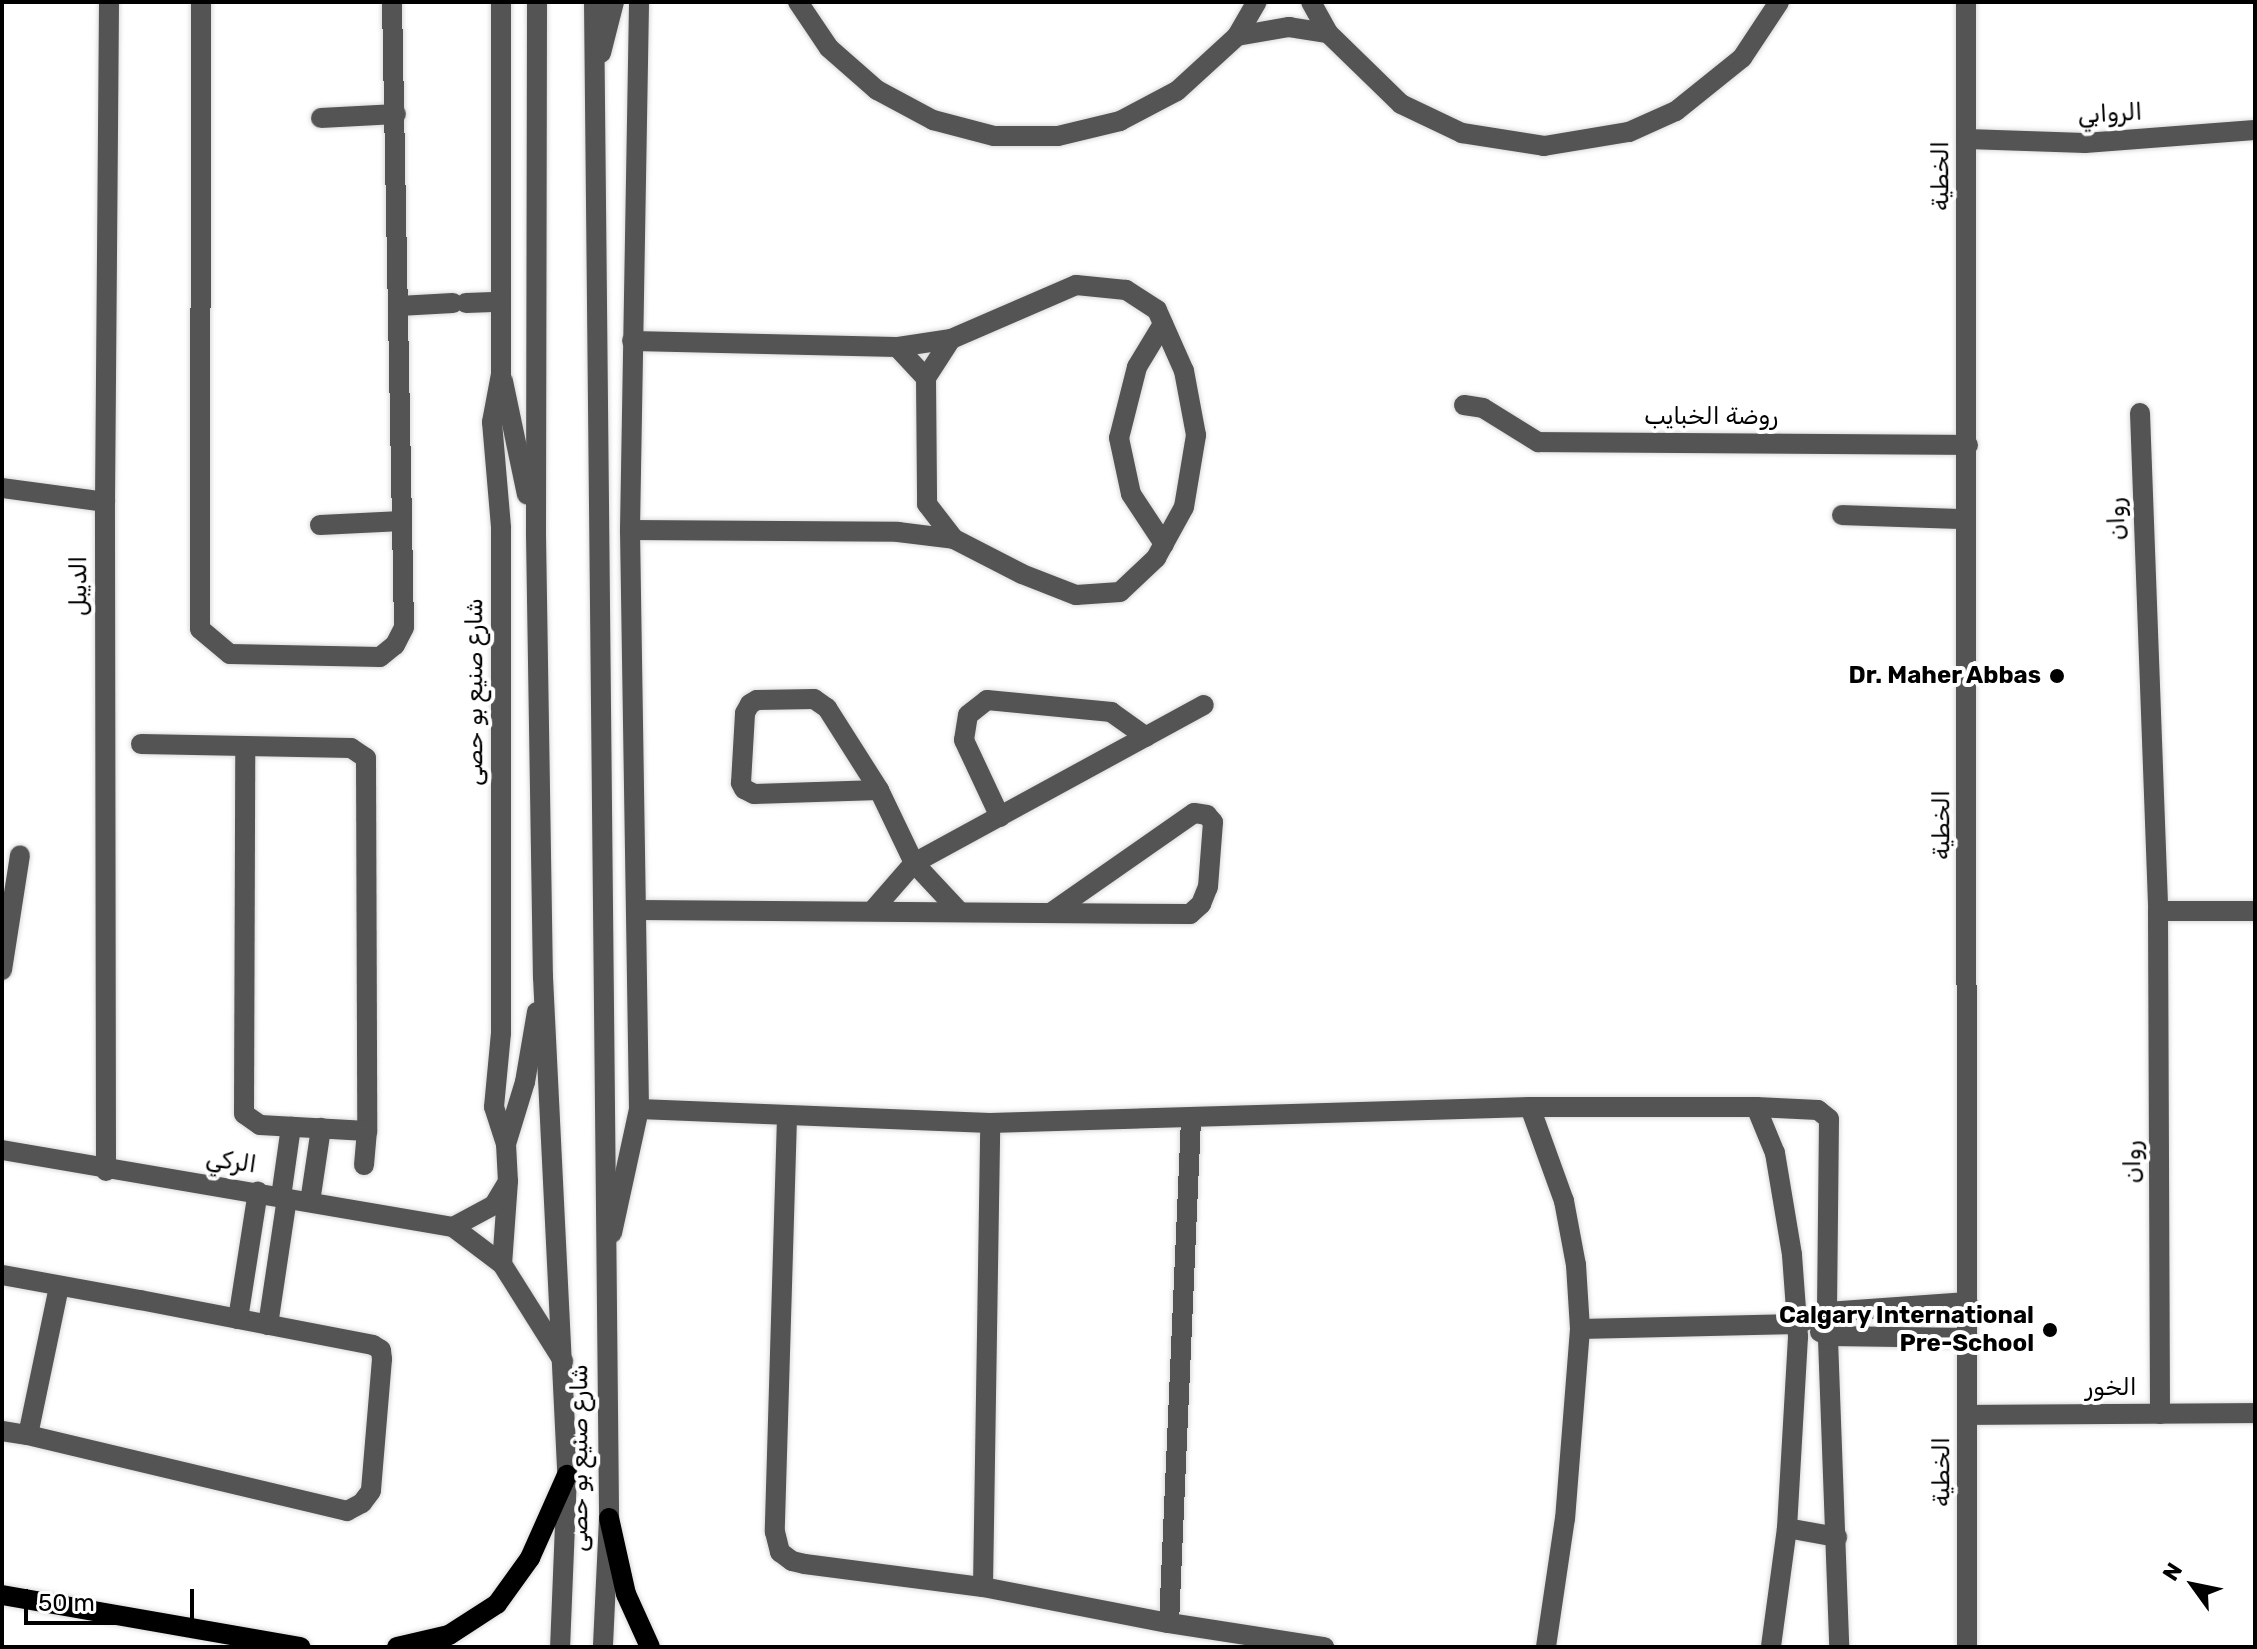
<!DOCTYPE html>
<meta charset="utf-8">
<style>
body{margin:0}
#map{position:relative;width:2257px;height:1649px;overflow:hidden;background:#fff;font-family:Rubik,Cairo,sans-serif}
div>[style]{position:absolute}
.roads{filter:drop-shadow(0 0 2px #dbdbdb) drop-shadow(0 0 2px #dbdbdb)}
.minor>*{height:20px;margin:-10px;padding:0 10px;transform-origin:10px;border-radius:10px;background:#545454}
.major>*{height:20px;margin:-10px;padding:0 10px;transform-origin:10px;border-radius:10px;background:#000}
.dots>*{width:22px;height:22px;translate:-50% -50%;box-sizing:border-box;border:4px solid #fff;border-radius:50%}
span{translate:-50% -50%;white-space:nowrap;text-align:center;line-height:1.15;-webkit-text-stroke:8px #fff;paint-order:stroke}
.street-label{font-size:24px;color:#000}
.poi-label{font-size:24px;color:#000;font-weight:700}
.right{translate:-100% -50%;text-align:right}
.frame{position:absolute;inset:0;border:4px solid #000;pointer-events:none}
.north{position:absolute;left:2153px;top:1545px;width:80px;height:80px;-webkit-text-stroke:6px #fff;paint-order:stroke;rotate:303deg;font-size:22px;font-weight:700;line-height:32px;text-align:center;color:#000}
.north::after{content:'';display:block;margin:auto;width:28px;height:36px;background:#000;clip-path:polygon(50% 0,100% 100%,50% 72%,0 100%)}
.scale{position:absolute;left:24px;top:1589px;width:170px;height:36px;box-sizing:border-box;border:4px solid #000;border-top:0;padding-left:10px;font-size:24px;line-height:28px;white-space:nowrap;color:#000;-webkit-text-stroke:6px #fff;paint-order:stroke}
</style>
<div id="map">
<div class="roads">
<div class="minor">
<i style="left:201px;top:2px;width:627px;rotate:90.09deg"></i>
<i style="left:200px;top:629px;width:39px;rotate:40deg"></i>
<i style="left:230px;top:654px;width:150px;rotate:1.1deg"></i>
<i style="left:380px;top:657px;width:19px;rotate:-39deg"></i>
<i style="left:395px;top:645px;width:20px;rotate:-63deg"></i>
<i style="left:404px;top:627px;width:625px;rotate:-91.1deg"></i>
<i style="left:501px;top:2px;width:372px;rotate:90deg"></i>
<i style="left:501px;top:374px;width:49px;rotate:100.6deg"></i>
<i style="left:492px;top:422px;width:106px;rotate:85.1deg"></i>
<i style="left:501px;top:528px;width:505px;rotate:90deg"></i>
<i style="left:501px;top:1033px;width:74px;rotate:95.4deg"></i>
<i style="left:494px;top:1107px;width:39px;rotate:72deg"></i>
<i style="left:506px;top:1144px;width:37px;rotate:87deg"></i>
<i style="left:508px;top:1181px;width:83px;rotate:94.1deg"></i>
<i style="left:502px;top:1264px;width:115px;rotate:57.8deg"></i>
<i style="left:537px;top:2px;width:533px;rotate:90.11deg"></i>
<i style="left:536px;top:535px;width:442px;rotate:89.1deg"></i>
<i style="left:543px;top:977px;width:499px;rotate:87.2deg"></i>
<i style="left:567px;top:1475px;width:172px;rotate:92.3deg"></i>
<i style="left:594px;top:2px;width:1516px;rotate:89.43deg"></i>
<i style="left:609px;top:1518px;width:129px;rotate:92.7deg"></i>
<i style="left:798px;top:2px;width:55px;rotate:56deg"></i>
<i style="left:829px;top:48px;width:64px;rotate:41.2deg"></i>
<i style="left:877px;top:90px;width:64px;rotate:28.2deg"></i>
<i style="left:933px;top:120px;width:63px;rotate:14.7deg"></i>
<i style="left:994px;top:136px;width:64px"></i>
<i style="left:1058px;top:136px;width:64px;rotate:-13.6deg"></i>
<i style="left:1120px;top:121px;width:64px;rotate:-27.8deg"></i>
<i style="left:1177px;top:91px;width:81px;rotate:-42.5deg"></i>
<i style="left:1237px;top:36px;width:39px;rotate:-60deg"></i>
<i style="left:1311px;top:2px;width:35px;rotate:61deg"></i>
<i style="left:1328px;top:33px;width:102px;rotate:44.2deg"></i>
<i style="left:1401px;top:104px;width:68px;rotate:25.4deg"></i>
<i style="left:1462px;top:133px;width:83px;rotate:9deg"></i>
<i style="left:1544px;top:146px;width:86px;rotate:-9.4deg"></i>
<i style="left:1629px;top:132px;width:51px;rotate:-24.1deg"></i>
<i style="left:1676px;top:111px;width:85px;rotate:-38.8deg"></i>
<i style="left:1742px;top:58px;width:67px;rotate:-56.5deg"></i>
<i style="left:1966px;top:2px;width:1645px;rotate:89.97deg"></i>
<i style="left:1237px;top:36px;width:53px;rotate:-9.8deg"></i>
<i style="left:1289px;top:27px;width:39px;rotate:9deg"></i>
<i style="left:601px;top:53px;width:53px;rotate:-75.7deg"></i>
<i style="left:321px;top:118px;width:75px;rotate:-3.1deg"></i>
<i style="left:1967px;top:139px;width:118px;rotate:1.9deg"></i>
<i style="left:2085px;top:143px;width:170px;rotate:-4.4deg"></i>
<i style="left:466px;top:303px;width:34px;rotate:-2deg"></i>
<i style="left:399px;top:306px;width:54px;rotate:-3.2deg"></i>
<i style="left:1163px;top:324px;width:50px;rotate:121.2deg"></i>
<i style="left:1137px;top:367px;width:73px;rotate:104.2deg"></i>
<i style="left:1119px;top:438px;width:57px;rotate:77.9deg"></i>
<i style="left:1131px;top:494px;width:60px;rotate:56.6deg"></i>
<i style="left:951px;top:339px;width:46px;rotate:122.7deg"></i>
<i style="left:926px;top:378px;width:126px;rotate:89.5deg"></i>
<i style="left:927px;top:504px;width:44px;rotate:52.4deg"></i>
<i style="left:897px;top:347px;width:42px;rotate:46.9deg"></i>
<i style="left:503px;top:381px;width:116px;rotate:78.1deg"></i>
<i style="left:1464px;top:405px;width:19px;rotate:9deg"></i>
<i style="left:1483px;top:408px;width:65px;rotate:31.7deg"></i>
<i style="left:1538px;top:442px;width:430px;rotate:0.4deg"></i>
<i style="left:2140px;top:413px;width:498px;rotate:87.9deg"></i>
<i style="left:2158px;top:911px;width:503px;rotate:89.77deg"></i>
<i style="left:2px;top:488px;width:104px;rotate:7.7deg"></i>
<i style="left:1842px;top:515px;width:123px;rotate:1.9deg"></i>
<i style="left:320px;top:525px;width:82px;rotate:-2.8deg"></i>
<i style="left:630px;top:530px;width:268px;rotate:0.4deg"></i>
<i style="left:898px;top:532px;width:56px;rotate:7.1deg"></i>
<i style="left:954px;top:539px;width:76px;rotate:27.2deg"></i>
<i style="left:1022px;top:574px;width:58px;rotate:21.3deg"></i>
<i style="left:1076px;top:595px;width:44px;rotate:-3.9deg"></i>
<i style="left:1120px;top:592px;width:50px;rotate:-43.4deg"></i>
<i style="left:1156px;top:558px;width:58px;rotate:-61.2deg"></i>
<i style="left:1184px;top:507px;width:73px;rotate:-80.5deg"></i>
<i style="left:1196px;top:435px;width:65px;rotate:-100.6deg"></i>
<i style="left:1184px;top:371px;width:67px;rotate:-113.9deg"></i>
<i style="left:1157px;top:310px;width:37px;rotate:-147deg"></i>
<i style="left:1126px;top:290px;width:50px;rotate:-174.3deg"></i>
<i style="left:1076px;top:285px;width:136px;rotate:156.6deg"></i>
<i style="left:951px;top:339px;width:55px;rotate:171.6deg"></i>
<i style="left:897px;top:347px;width:265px;rotate:-178.7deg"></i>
<i style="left:141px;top:744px;width:210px;rotate:1.1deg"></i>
<i style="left:351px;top:748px;width:18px;rotate:34deg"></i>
<i style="left:366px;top:758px;width:373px;rotate:89.8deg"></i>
<i style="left:367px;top:1131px;width:107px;rotate:-176.8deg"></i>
<i style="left:260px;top:1125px;width:19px;rotate:-145deg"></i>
<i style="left:244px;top:1114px;width:367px;rotate:-89.8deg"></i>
<i style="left:879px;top:790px;width:125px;rotate:178.2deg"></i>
<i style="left:754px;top:794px;width:11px;rotate:-153deg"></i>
<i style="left:744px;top:789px;width:7px;rotate:-117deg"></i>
<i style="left:741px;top:783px;width:70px;rotate:-86.7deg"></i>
<i style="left:745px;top:713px;width:10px;rotate:-61deg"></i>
<i style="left:750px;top:704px;width:8px;rotate:-30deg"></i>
<i style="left:757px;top:700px;width:57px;rotate:-1deg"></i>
<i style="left:814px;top:699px;width:16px;rotate:35deg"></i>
<i style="left:827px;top:708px;width:97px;rotate:57.6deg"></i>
<i style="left:879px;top:790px;width:81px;rotate:64.4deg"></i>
<i style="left:914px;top:863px;width:64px;rotate:46.9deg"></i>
<i style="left:1000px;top:817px;width:85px;rotate:-115.1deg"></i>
<i style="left:964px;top:740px;width:25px;rotate:-81deg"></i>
<i style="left:968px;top:715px;width:24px;rotate:-38deg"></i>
<i style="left:987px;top:700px;width:125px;rotate:5.5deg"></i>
<i style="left:1111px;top:712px;width:43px;rotate:35.5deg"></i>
<i style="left:874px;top:909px;width:61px;rotate:-49deg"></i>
<i style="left:914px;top:863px;width:330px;rotate:-28.6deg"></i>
<i style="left:638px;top:910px;width:552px;rotate:0.42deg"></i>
<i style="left:1190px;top:914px;width:15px;rotate:-42deg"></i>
<i style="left:1201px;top:904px;width:18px;rotate:-68deg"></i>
<i style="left:1208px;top:887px;width:65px;rotate:-85.6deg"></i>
<i style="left:1213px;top:822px;width:9px;rotate:-131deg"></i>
<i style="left:1207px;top:815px;width:13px;rotate:-171deg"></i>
<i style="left:1194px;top:813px;width:173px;rotate:145.1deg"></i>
<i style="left:2158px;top:911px;width:97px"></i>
<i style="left:2px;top:970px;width:116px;rotate:-81.1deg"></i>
<i style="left:1530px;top:1107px;width:100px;rotate:70.1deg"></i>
<i style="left:1564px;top:1201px;width:65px;rotate:79.4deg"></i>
<i style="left:1576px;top:1265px;width:64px;rotate:86.4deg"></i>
<i style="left:1580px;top:1329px;width:190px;rotate:94.5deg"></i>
<i style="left:1565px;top:1518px;width:130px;rotate:98.4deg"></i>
<i style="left:1756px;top:1107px;width:50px;rotate:67.6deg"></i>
<i style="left:1775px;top:1153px;width:103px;rotate:80.5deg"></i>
<i style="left:1792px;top:1255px;width:82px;rotate:85.8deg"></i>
<i style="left:1798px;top:1337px;width:191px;rotate:93.3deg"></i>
<i style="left:1787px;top:1528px;width:120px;rotate:97.7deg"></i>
<i style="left:639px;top:1109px;width:351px;rotate:2.3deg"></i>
<i style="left:990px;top:1123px;width:540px;rotate:-1.7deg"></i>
<i style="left:1530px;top:1107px;width:226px"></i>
<i style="left:1756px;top:1107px;width:62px;rotate:2.8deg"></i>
<i style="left:1818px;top:1110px;width:14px;rotate:39deg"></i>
<i style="left:1829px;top:1119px;width:193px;rotate:90.6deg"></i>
<i style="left:1827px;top:1312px;width:335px;rotate:87.9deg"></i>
<i style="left:787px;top:1117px;width:415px;rotate:91.7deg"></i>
<i style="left:775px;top:1532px;width:21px;rotate:76deg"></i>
<i style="left:780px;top:1552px;width:15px;rotate:37deg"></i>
<i style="left:792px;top:1561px;width:13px;rotate:13deg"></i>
<i style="left:805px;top:1564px;width:179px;rotate:7.4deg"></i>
<i style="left:983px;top:1587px;width:189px;rotate:11deg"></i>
<i style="left:1169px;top:1623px;width:157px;rotate:8.8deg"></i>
<i style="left:506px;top:1144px;width:65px;rotate:-73deg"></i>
<i style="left:525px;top:1082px;width:71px;rotate:-80.3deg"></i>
<i style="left:2px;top:1150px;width:458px;rotate:9.7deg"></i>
<i style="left:453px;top:1227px;width:61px;rotate:37.1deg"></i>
<i style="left:364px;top:1165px;width:34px;rotate:-85deg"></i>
<i style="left:106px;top:1171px;width:669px;rotate:-90.09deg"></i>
<i style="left:105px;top:502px;width:500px;rotate:-89.54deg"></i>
<i style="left:281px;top:1197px;width:71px;rotate:-81.9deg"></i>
<i style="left:310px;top:1202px;width:75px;rotate:-81.5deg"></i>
<i style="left:453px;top:1227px;width:47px;rotate:-28.2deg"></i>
<i style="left:494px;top:1205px;width:26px;rotate:-59deg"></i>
<i style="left:612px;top:1233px;width:127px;rotate:-77.7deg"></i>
<i style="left:639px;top:1109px;width:579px;rotate:-90.89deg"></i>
<i style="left:630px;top:530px;width:528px;rotate:-89.02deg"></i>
<i style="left:2px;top:1275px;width:140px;rotate:10.3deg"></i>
<i style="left:140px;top:1300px;width:237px;rotate:10.9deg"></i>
<i style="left:373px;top:1345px;width:9px;rotate:32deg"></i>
<i style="left:381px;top:1350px;width:9px;rotate:84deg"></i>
<i style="left:382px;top:1359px;width:132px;rotate:94.8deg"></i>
<i style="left:371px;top:1491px;width:15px;rotate:127deg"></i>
<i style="left:362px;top:1503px;width:17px;rotate:152deg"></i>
<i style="left:347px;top:1511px;width:328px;rotate:-166.6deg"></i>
<i style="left:28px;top:1435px;width:152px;rotate:-78.2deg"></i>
<i style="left:238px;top:1319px;width:129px;rotate:-81.1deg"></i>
<i style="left:268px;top:1325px;width:128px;rotate:-81.5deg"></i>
<i style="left:1580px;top:1329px;width:217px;rotate:-1.3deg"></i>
<i style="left:1797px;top:1324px;width:32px;rotate:-22deg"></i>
<i style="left:1827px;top:1312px;width:141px;rotate:-4.1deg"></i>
<i style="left:1820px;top:1332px;width:11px;rotate:22deg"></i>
<i style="left:1830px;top:1336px;width:138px;rotate:0.8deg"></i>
<i style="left:1968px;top:1415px;width:287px;rotate:-0.4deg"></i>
<i style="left:2px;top:1431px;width:26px;rotate:9deg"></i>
<i style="left:1787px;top:1528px;width:51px;rotate:10.2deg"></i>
<i style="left:983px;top:1587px;width:464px;rotate:-89.1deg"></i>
<i style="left:1169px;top:1623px;width:503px;rotate:-87.5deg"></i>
</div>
<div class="major">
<i style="left:609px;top:1518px;width:78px;rotate:77.4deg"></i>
<i style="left:626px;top:1594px;width:58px;rotate:65.6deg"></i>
<i style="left:2px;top:1595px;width:303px;rotate:9.9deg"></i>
<i style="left:397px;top:1647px;width:53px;rotate:-13deg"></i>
<i style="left:449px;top:1635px;width:57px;rotate:-32.9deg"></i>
<i style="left:497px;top:1604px;width:57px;rotate:-54.3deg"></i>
<i style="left:530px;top:1558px;width:91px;rotate:-66deg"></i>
</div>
</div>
<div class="dots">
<i style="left:2057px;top:676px;background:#000"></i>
<i style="left:2050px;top:1330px;background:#000"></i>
</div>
<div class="street-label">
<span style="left:2110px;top:114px;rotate:-3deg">الروابي</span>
<span style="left:1941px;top:176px;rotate:-90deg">الخطية</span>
<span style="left:1711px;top:417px">روضة الخبايب</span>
<span style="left:2117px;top:519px;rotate:-92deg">روان</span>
<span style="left:79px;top:586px;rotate:-90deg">الديبل</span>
<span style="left:475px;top:692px;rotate:-90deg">شارع صنيع بو حصى</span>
<span style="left:1942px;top:825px;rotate:-90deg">الخطية</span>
<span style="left:231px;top:1162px;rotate:8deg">الركي</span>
<span style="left:2133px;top:1162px;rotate:-90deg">روان</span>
<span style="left:2111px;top:1388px">الخور</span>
<span style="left:580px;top:1458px;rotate:-90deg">شارع صنيع بو حصى</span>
<span style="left:1942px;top:1472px;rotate:-90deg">الخطية</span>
</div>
<div class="poi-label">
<span class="right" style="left:2041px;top:676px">Dr. Maher Abbas</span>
<span class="right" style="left:2034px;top:1330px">Calgary International<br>Pre-School</span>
</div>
<div class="frame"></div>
<div class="north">N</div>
<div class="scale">50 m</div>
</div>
